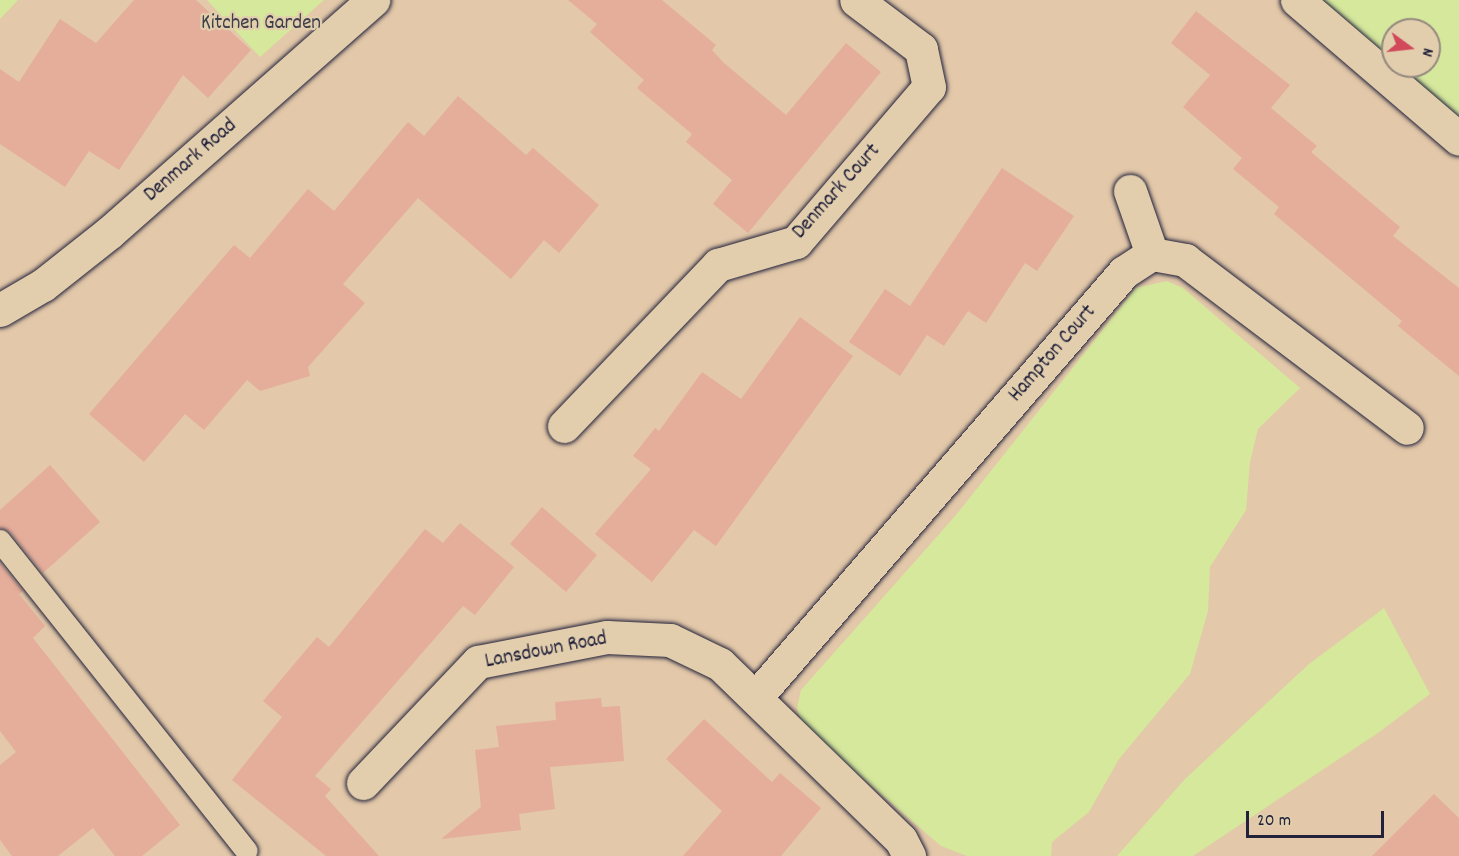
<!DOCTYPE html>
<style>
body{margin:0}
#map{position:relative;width:1459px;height:856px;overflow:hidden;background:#e3c8a9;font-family:Dekko,sans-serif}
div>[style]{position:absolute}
.green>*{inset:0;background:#d5e89c}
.building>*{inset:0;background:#e5ae9b}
.roads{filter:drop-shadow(0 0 2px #22223b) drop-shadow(0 0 2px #22223b)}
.lane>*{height:22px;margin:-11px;padding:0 11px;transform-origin:11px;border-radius:11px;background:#e2cead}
.street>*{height:33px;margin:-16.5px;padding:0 16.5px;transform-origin:16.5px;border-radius:16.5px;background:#e2cead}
.secondary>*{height:33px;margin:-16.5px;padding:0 16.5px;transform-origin:16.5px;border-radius:16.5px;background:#e2cead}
span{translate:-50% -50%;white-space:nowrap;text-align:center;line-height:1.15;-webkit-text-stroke:4.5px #e2cead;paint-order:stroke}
.park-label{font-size:21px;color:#3d404a}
.street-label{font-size:21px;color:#22223b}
.north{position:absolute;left:1381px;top:18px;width:60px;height:60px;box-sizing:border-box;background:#e2cead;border:2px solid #95897f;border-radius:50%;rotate:105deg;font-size:16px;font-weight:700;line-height:24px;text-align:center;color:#22223b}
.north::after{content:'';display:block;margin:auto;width:21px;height:27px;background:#d1495b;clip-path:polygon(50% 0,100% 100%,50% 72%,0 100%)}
.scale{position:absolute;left:1246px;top:811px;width:138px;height:27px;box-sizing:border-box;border:3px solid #22223b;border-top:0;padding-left:8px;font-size:18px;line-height:21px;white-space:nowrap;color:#22223b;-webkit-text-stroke:4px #e2cead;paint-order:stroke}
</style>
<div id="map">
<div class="green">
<i style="clip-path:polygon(0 0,18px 0,0 19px)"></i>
<i style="clip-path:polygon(207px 0,324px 0,260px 57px)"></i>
<i style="clip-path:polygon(evenodd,1297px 0,1459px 0,1459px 139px,1297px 0,1393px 30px,1429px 30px,1429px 66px,1393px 66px,1393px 30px)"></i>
<i style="clip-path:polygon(1167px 281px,1183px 288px,1300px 388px,1258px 429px,1250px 462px,1246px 510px,1210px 567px,1208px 611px,1190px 674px,1119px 759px,1089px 812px,1052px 842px,1051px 856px,967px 856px,941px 846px,817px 739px,801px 721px,797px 708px,801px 690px,956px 515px,1136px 288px)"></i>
<i style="clip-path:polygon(1384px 608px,1430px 694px,1378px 733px,1193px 856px,1117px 856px,1185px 779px,1309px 664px)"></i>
</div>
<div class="building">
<i style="clip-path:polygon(134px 0,196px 0,251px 50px,208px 98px,183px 75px,119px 170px,89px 151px,65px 187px,0 144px,0 69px,19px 82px,60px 19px,96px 43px)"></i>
<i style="clip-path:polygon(568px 0,662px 0,716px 45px,712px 50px,724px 63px,786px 115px,846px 43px,881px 72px,748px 233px,713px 204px,732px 180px,686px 142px,692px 134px,637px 88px,644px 80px,590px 32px,597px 24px)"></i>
<i style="clip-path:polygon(1196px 11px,1290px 85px,1271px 108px,1317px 146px,1311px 152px,1400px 227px,1393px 236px,1459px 288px,1459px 376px,1398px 326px,1402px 321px,1274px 214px,1279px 207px,1233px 169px,1242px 158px,1183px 107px,1210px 75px,1171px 43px)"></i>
<i style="clip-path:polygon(458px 96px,526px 155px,533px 148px,599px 205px,559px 253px,544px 240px,511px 279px,418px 198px,343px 284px,365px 303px,308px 367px,310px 376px,260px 391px,247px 380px,204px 430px,185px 414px,144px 462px,89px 414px,234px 245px,250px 258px,308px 189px,334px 211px,408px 122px,424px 136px)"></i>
<i style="clip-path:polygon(1002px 168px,1074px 216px,1037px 271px,1025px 263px,986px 323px,968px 311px,944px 346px,927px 335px,900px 376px,849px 342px,885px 289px,910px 306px)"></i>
<i style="clip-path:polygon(800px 317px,853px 356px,716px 546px,694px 530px,652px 582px,595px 534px,651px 469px,633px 456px,655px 428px,659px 431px,702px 372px,741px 399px)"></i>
<i style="clip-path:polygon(50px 465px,100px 522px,43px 573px,11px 533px,0 528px,0 510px)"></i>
<i style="clip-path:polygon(542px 507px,597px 555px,566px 592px,510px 544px)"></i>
<i style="clip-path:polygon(460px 523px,514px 567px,475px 615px,463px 606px,315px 776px,331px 789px,325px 796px,379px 856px,326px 856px,232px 780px,282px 717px,263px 701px,317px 637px,329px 647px,425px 529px,443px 543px)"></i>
<i style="clip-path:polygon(0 563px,23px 591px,19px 594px,45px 626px,33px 638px,180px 825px,142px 856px,115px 856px,93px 828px,58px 856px,12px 856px,0 840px,0 765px,16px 752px,0 731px)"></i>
<i style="clip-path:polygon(601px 698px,602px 707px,620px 706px,624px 761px,550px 767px,555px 809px,519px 814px,521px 830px,441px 839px,481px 807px,475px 750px,499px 747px,496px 726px,556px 720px,555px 702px)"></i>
<i style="clip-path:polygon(704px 719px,772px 782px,780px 773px,821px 808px,781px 856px,683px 856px,722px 811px,666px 759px)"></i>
<i style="clip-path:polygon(1434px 794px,1459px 818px,1459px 856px,1372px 856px)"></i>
</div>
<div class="roads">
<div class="lane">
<i style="left:0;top:541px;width:396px;rotate:51.5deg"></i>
</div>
<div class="street">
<i style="left:1297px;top:0;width:213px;rotate:40.6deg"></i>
<i style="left:1130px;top:191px;width:67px;rotate:70.8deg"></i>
<i style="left:564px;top:426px;width:223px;rotate:-46.3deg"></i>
<i style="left:718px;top:265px;width:81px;rotate:-16.4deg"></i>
<i style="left:796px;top:242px;width:204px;rotate:-49.4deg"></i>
<i style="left:929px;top:87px;width:39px;rotate:-102deg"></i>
<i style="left:921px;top:49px;width:81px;rotate:-143deg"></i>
<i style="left:756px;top:697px;width:562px;rotate:-49.11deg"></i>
<i style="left:1124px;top:272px;width:33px;rotate:-33deg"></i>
<i style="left:1152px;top:254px;width:34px;rotate:10deg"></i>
<i style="left:1185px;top:260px;width:278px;rotate:37.1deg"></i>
<i style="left:363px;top:783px;width:167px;rotate:-46.5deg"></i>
<i style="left:478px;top:662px;width:131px;rotate:-11deg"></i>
<i style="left:607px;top:637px;width:63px;rotate:2.7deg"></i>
<i style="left:670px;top:640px;width:55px;rotate:25.6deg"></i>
<i style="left:720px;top:664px;width:252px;rotate:44.2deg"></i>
<i style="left:901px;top:840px;width:18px;rotate:63deg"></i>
</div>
<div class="secondary">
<i style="left:0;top:310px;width:50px;rotate:-30.2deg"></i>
<i style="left:43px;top:285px;width:85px;rotate:-38.3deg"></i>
<i style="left:110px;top:232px;width:351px;rotate:-41.4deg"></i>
</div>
</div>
<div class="park-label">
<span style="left:261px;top:24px">Kitchen Garden</span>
</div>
<div class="street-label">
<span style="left:191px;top:161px;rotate:-41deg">Denmark Road</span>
<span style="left:837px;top:192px;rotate:-48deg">Denmark Court</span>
<span style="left:1053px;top:354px;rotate:-49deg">Hampton Court</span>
<span style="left:546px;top:651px;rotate:-11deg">Lansdown Road</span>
</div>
<div class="north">N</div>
<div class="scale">20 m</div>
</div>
